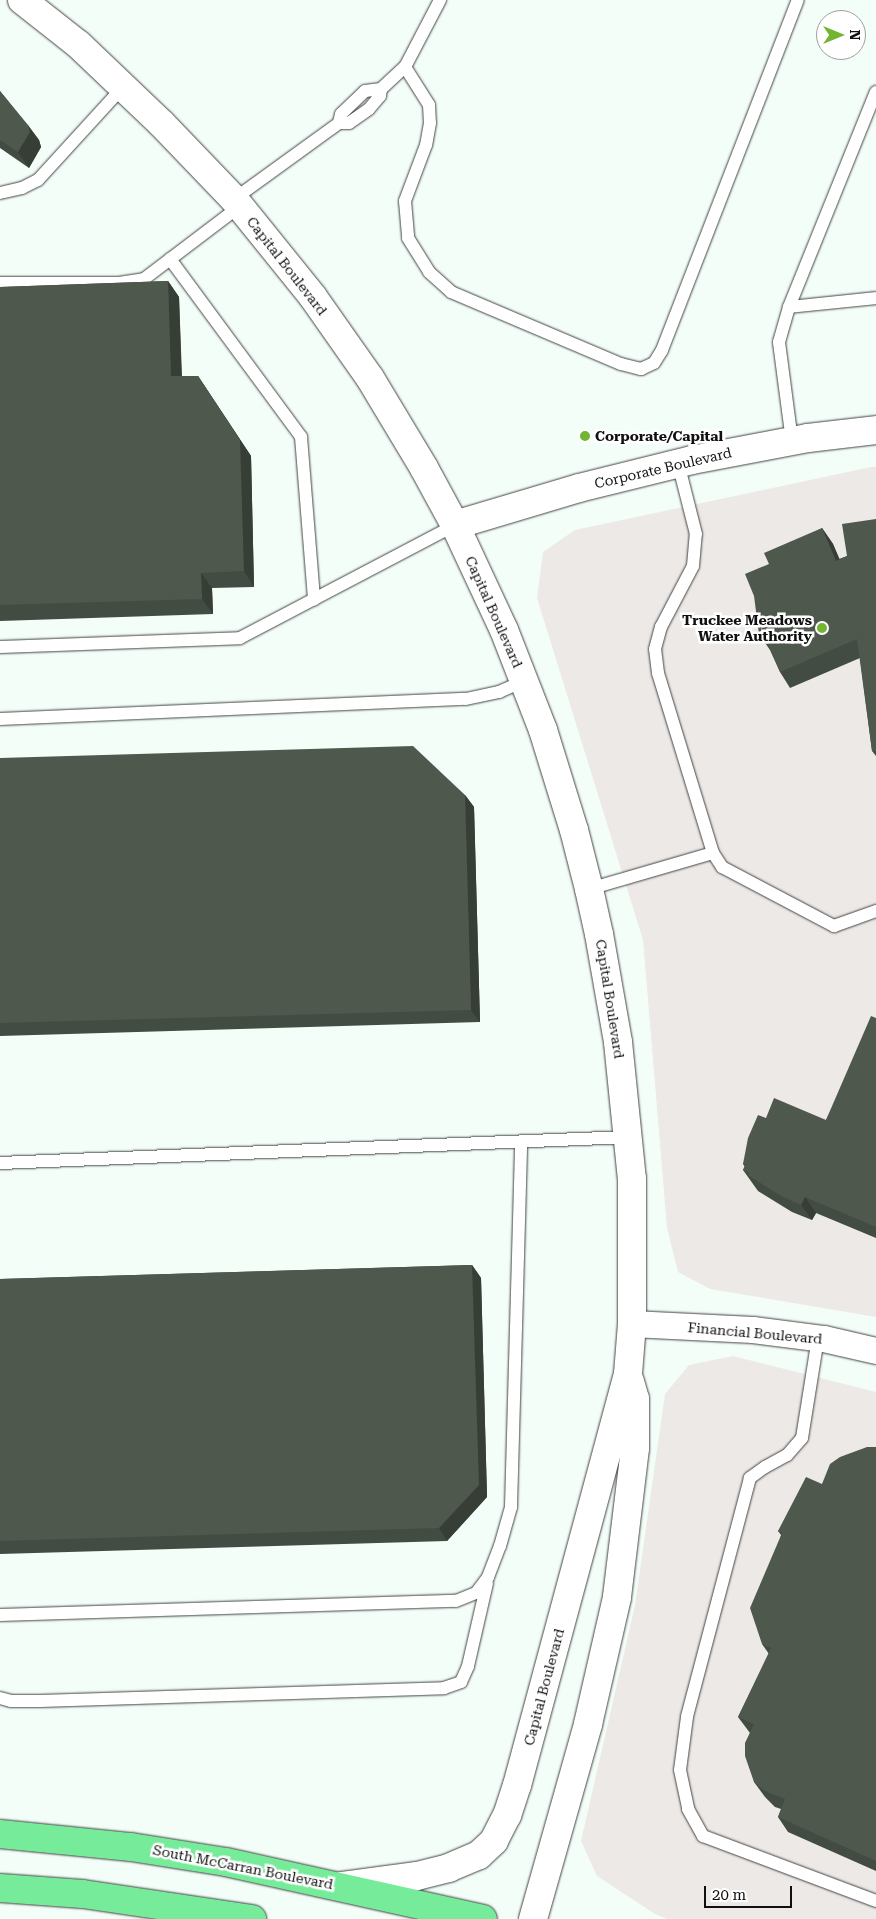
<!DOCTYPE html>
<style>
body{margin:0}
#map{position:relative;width:876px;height:1919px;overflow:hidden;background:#f4fef8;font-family:"Roboto Serif",serif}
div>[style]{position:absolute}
.industrial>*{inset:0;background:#ede9e6}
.roads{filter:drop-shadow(0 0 1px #434343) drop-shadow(0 0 1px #434343)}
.service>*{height:12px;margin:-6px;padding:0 6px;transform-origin:6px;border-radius:6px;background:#fff}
.minor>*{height:26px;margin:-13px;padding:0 13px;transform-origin:13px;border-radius:13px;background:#fff}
.tertiary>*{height:28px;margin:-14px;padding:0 14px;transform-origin:14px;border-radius:14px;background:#fff}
.primary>*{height:28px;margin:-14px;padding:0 14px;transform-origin:14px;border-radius:14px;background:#76ec9b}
.wall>*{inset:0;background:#434c42}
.shaded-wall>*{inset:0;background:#373e36}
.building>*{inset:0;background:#4e584d}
.dots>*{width:14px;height:14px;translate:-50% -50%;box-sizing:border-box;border:2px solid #fff;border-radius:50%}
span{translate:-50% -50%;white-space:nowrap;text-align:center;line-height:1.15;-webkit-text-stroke:5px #fff;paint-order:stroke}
.street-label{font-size:14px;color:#101010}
.poi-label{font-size:14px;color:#101010;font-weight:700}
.left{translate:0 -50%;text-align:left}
.right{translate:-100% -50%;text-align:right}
.north{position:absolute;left:816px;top:10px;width:50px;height:50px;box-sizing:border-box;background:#fff;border:1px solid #9f9f9f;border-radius:50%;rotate:90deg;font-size:14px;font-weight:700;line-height:20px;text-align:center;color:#101010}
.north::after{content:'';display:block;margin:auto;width:18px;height:22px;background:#73b433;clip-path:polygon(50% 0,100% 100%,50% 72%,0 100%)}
.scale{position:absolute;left:704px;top:1886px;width:88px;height:22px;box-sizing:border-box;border:2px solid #101010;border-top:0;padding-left:6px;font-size:15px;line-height:18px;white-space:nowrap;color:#101010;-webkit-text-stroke:4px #fff;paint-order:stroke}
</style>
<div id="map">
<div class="industrial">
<i style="clip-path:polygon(871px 467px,876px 467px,876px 1317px,710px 1289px,678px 1272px,667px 1228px,643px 940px,537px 598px,543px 552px,575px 530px)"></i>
<i style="clip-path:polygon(733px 1356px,876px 1392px,876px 1919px,667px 1919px,655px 1914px,597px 1876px,581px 1841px,635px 1605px,665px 1394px,689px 1365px)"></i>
</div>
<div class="roads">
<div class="service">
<i style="left:405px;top:67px;width:45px;rotate:57.7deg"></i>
<i style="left:429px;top:105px;width:18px;rotate:87deg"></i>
<i style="left:430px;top:123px;width:22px;rotate:100deg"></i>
<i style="left:426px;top:145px;width:60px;rotate:110.6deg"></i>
<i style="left:405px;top:201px;width:37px;rotate:85deg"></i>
<i style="left:408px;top:238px;width:40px;rotate:58deg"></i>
<i style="left:429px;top:272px;width:30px;rotate:42deg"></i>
<i style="left:451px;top:292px;width:185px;rotate:23deg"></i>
<i style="left:621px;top:364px;width:21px;rotate:14deg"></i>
<i style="left:641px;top:369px;width:14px;rotate:-25deg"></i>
<i style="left:654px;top:363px;width:15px;rotate:-58deg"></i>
<i style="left:662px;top:350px;width:375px;rotate:-68.8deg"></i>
<i style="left:381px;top:89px;width:16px;rotate:173deg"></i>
<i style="left:365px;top:91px;width:33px;rotate:136deg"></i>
<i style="left:341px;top:114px;width:9px;rotate:103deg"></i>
<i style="left:339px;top:123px;width:10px"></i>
<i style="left:349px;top:123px;width:24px;rotate:-35deg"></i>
<i style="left:369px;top:109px;width:17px;rotate:-50deg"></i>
<i style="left:380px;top:96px;width:7px;rotate:-82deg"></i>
<i style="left:381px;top:89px;width:33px;rotate:-43deg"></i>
<i style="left:405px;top:67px;width:76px;rotate:-62.4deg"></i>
<i style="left:0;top:193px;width:23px;rotate:-13deg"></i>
<i style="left:22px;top:188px;width:18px;rotate:-27deg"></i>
<i style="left:38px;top:180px;width:126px;rotate:-47.6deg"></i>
<i style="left:234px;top:199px;width:130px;rotate:-35.9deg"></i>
<i style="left:170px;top:259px;width:221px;rotate:53.6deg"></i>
<i style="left:301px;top:437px;width:163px;rotate:85.4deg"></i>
<i style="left:0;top:283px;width:119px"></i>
<i style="left:119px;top:283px;width:25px;rotate:-9deg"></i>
<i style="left:144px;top:279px;width:119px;rotate:-37.2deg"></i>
<i style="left:789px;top:307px;width:87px;rotate:-5.9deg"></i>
<i style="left:792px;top:441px;width:100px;rotate:-97.5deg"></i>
<i style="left:779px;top:342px;width:36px;rotate:-74deg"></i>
<i style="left:789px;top:307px;width:232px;rotate:-68deg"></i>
<i style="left:0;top:647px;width:240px;rotate:-2.1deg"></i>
<i style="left:240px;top:638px;width:243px;rotate:-27.7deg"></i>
<i style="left:0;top:719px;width:466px;rotate:-2.5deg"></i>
<i style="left:466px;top:699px;width:34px;rotate:-12deg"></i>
<i style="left:499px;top:692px;width:27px;rotate:-24deg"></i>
<i style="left:713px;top:853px;width:17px;rotate:57deg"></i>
<i style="left:722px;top:867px;width:127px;rotate:27.8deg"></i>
<i style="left:834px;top:926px;width:45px;rotate:-19.7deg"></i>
<i style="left:589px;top:889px;width:129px;rotate:-16.2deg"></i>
<i style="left:713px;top:853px;width:188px;rotate:-107deg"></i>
<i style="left:658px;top:673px;width:24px;rotate:-97deg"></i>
<i style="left:655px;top:649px;width:23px;rotate:-75deg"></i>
<i style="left:661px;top:627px;width:69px;rotate:-62.3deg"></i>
<i style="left:693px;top:566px;width:32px;rotate:-85deg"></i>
<i style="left:696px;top:534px;width:73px;rotate:-104.2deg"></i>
<i style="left:0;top:1163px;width:629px;rotate:-2.37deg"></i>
<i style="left:818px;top:1338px;width:101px;rotate:99.1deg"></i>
<i style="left:802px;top:1438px;width:23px;rotate:131deg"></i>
<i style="left:787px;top:1455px;width:25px;rotate:151deg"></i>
<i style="left:765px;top:1467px;width:19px;rotate:144deg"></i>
<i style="left:750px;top:1478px;width:247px;rotate:104.8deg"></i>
<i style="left:687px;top:1717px;width:53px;rotate:97.5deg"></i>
<i style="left:680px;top:1770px;width:40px;rotate:78deg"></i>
<i style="left:688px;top:1809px;width:31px;rotate:61deg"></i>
<i style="left:703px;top:1836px;width:185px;rotate:20.6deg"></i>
<i style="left:0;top:1615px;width:456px;rotate:-1.8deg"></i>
<i style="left:456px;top:1601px;width:22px;rotate:-22deg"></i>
<i style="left:476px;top:1593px;width:20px;rotate:-53deg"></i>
<i style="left:488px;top:1577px;width:33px;rotate:-69deg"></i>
<i style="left:500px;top:1546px;width:41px;rotate:-74.2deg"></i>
<i style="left:511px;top:1507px;width:365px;rotate:-88.4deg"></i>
<i style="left:0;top:1698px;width:11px;rotate:15deg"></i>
<i style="left:11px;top:1701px;width:29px"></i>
<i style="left:40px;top:1701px;width:404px;rotate:-1.8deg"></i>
<i style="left:444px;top:1688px;width:18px;rotate:-19deg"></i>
<i style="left:461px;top:1682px;width:17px;rotate:-66deg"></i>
<i style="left:468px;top:1666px;width:85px;rotate:-77.1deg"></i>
</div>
<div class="minor">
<i style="left:632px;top:1324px;width:121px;rotate:2.8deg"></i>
<i style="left:753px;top:1330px;width:72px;rotate:7.2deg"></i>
<i style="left:824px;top:1339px;width:53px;rotate:13deg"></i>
</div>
<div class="tertiary">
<i style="left:22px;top:0;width:71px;rotate:38.2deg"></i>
<i style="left:78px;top:44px;width:115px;rotate:43.6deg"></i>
<i style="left:161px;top:123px;width:105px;rotate:46.2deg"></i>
<i style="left:234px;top:199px;width:126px;rotate:51.1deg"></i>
<i style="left:313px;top:297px;width:99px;rotate:54.9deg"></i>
<i style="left:370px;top:378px;width:105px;rotate:59deg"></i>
<i style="left:424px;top:468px;width:65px;rotate:61.5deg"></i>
<i style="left:455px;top:525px;width:116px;rotate:65deg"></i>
<i style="left:504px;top:630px;width:107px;rotate:68.7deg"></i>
<i style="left:543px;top:730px;width:105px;rotate:72.8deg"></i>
<i style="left:574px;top:830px;width:61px;rotate:75.7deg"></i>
<i style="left:589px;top:889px;width:46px;rotate:77.5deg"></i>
<i style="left:599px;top:934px;width:110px;rotate:80deg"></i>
<i style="left:618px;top:1042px;width:138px;rotate:84.2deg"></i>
<i style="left:632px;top:1179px;width:145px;rotate:90deg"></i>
<i style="left:632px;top:1324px;width:50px;rotate:94.6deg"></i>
<i style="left:628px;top:1374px;width:426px;rotate:105.1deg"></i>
<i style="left:517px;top:1785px;width:32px;rotate:108deg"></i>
<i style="left:507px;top:1815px;width:29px;rotate:117deg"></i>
<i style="left:494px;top:1841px;width:21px;rotate:137deg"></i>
<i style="left:479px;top:1855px;width:33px;rotate:157deg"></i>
<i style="left:449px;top:1868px;width:33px;rotate:166deg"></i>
<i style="left:417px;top:1876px;width:77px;rotate:172.5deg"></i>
<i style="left:455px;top:525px;width:129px;rotate:-16.6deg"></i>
<i style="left:579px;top:488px;width:116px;rotate:-13.9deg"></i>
<i style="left:692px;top:460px;width:118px;rotate:-10.7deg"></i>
<i style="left:808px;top:438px;width:68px;rotate:-6.7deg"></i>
<i style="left:533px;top:1919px;width:203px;rotate:-74.2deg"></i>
<i style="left:588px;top:1724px;width:130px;rotate:-77.1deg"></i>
<i style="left:617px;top:1597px;width:150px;rotate:-83.1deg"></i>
<i style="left:635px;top:1448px;width:49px;rotate:-90deg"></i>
<i style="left:635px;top:1399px;width:19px;rotate:-106deg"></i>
</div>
<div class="primary">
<i style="left:0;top:1834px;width:132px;rotate:5.7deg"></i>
<i style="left:131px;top:1847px;width:96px;rotate:9deg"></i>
<i style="left:226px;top:1862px;width:263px;rotate:12.5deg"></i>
<i style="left:0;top:1888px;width:83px;rotate:4.1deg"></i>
<i style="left:83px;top:1894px;width:171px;rotate:8.4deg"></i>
</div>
</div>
<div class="wall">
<i style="clip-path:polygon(0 91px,39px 140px,41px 147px,29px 168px,0 148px)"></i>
<i style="clip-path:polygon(168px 281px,179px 297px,182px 376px,198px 376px,251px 456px,254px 587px,212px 588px,213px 614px,0 621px,0 287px)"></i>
<i style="clip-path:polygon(876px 519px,876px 756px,872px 751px,860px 658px,790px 688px,780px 672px,770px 650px,759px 634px,769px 564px,822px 528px,833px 544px,839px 559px,847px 556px)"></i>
<i style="clip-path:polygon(0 758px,465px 795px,474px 807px,480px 1022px,0 1036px)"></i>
<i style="clip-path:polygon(876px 1018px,876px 1238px,816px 1213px,812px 1220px,792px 1212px,758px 1191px,743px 1170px,745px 1167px,743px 1164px,766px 1118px,826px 1120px)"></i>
<i style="clip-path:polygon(472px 1265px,481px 1278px,487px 1497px,447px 1541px,0 1554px,0 1279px)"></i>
<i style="clip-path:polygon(876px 1447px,876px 1871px,788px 1832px,778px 1817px,781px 1809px,775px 1807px,765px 1797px,754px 1782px,750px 1733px,738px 1717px,769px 1654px,762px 1644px,781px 1535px,778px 1531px,822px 1484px)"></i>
</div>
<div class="shaded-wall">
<i style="clip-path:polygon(28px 125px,39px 140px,41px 147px,29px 168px,18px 152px)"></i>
<i style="clip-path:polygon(168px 281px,179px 297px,182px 392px,171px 376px)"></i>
<i style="clip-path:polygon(198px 376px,251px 456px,254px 587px,244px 571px)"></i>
<i style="clip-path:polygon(822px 528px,833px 544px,847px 576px,836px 561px)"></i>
<i style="clip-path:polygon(201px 573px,212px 588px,213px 614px,202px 599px)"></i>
<i style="clip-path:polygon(465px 795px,474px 807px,480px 1022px,471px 1010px)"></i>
<i style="clip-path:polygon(805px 1197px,816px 1213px,812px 1220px,801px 1205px)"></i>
<i style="clip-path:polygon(472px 1265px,481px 1278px,487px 1497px,447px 1541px,439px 1528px)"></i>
</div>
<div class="building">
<i style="clip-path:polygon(0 91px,28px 125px,30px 132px,18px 152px,0 140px)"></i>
<i style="clip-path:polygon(168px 281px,171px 376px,198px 376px,240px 440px,244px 571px,201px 573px,202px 599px,0 605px,0 287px)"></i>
<i style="clip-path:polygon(876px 519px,876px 751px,872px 751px,857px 639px,780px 672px,767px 642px,779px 637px,775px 628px,759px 634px,754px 596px,745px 574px,769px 564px,764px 553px,822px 528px,836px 561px,847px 556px,842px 524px)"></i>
<i style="clip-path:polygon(413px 746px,465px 795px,471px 1010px,0 1023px,0 758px)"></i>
<i style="clip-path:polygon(871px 1016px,876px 1018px,876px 1227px,805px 1197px,801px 1205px,781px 1196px,748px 1175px,749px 1173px,743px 1170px,745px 1165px,743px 1164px,748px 1138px,758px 1115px,766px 1118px,774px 1098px,826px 1120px)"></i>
<i style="clip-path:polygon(472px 1265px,479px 1485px,439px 1528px,0 1541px,0 1279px)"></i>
<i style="clip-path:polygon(867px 1447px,876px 1447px,876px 1861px,778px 1817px,785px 1799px,765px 1791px,754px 1782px,745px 1756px,745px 1743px,754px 1724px,738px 1717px,771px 1648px,762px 1644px,750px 1608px,782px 1533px,778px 1531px,806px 1477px,822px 1484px,830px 1464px,840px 1457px)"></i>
</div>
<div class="dots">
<i style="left:585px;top:436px;background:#73b433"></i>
<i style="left:822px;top:628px;background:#73b433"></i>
</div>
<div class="street-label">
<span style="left:287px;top:266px;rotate:52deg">Capital Boulevard</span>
<span style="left:663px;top:468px;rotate:-13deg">Corporate Boulevard</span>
<span style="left:494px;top:612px;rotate:66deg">Capital Boulevard</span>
<span style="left:610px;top:999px;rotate:81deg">Capital Boulevard</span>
<span style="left:755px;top:1333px;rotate:5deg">Financial Boulevard</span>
<span style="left:544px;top:1687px;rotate:-75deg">Capital Boulevard</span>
<span style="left:243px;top:1867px;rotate:11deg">South McCarran Boulevard</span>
</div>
<div class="poi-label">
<span class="left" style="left:595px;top:436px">Corporate/Capital</span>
<span class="right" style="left:812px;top:628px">Truckee Meadows<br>Water Authority</span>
</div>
<div class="north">N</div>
<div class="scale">20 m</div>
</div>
